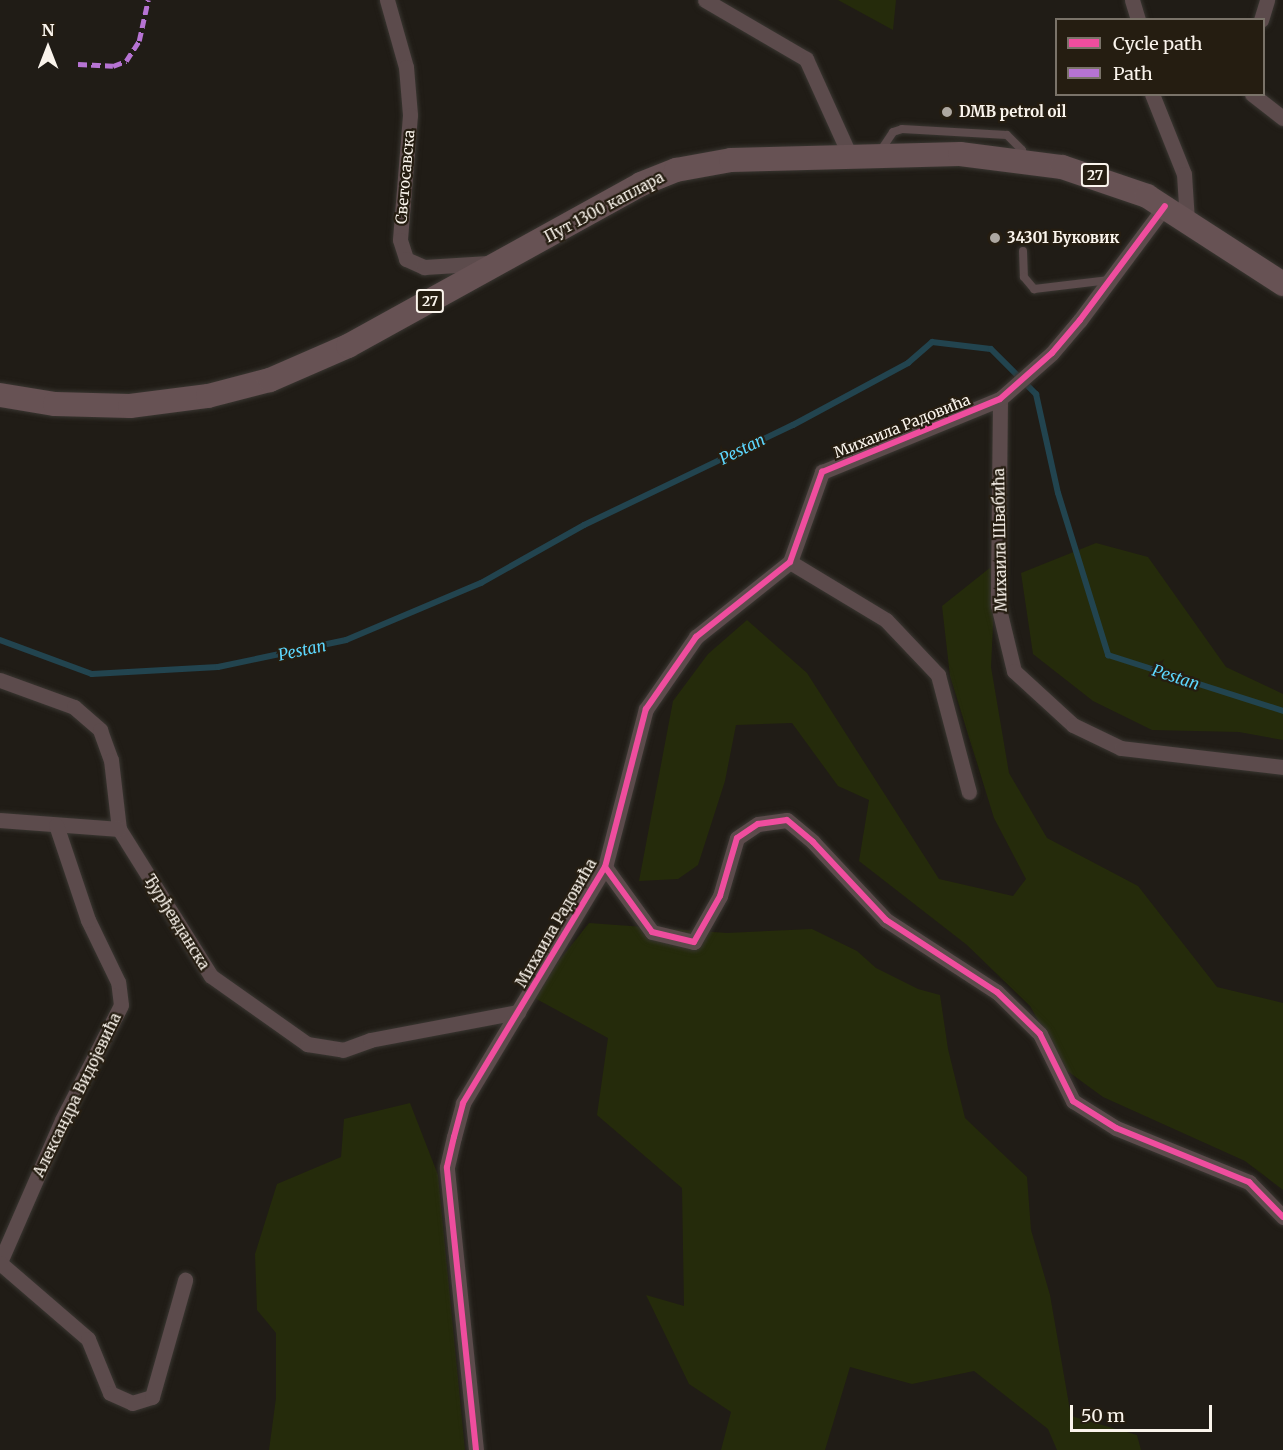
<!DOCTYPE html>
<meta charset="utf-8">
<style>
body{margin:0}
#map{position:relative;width:1283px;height:1450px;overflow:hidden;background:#201c16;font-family:Merriweather,serif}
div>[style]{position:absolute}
.green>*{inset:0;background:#252b0b}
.stream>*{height:6px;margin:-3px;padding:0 3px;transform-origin:3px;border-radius:3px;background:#22444f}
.roads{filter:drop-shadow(0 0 2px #393631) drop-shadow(0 0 2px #393631)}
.lane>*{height:8px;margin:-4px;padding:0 4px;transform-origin:4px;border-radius:4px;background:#5c4b4c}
.street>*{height:15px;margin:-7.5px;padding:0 7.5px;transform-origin:7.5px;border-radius:7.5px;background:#5c4b4c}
.primary>*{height:24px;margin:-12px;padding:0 12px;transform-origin:12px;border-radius:12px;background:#675254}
.quiet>*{height:4.5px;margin-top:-2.25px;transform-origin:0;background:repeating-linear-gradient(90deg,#b673d3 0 9px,transparent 0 13.5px)}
.cycleway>*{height:6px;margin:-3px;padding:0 3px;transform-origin:3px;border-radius:3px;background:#ef4d9e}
.dots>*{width:16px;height:16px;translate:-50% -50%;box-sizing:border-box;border:3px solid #251d11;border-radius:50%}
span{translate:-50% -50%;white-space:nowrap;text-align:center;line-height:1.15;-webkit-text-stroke:4.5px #251d11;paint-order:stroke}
.shield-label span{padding:2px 4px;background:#251d11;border:2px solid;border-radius:4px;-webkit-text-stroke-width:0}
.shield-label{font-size:14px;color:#faf4ec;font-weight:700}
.poi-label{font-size:15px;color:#faf4ec;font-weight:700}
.left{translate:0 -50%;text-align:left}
.street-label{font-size:15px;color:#faf4ec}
.water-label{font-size:16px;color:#5dd7fe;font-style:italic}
.legend{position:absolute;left:1055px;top:18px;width:210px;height:78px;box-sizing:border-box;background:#251d11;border:2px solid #7a7369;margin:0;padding:8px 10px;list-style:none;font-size:18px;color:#faf4ec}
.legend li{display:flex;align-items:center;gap:12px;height:30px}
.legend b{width:30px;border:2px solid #7a7369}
.north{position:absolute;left:18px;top:18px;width:60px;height:60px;-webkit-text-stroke:4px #251d11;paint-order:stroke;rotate:0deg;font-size:16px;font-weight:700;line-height:24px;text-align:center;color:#faf4ec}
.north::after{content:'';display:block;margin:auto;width:21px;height:27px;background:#faf4ec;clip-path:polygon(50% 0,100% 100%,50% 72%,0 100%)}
.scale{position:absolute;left:1070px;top:1405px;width:142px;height:27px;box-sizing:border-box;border:3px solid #faf4ec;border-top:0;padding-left:8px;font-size:18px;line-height:21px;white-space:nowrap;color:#faf4ec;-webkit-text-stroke:4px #251d11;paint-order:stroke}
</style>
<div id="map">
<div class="green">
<i style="clip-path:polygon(838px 0,896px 0,893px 30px)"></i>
<i style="clip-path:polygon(1096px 543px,1148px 557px,1226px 667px,1283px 694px,1283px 740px,1239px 732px,1152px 730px,1093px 701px,1033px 654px,1021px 573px)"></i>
<i style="clip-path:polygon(996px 563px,991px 667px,1009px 773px,1047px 838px,1138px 886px,1217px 987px,1283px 1003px,1283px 1190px,1245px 1161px,1103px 1097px,1066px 1070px,1030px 1006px,967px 945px,859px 861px,869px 800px,838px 786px,792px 723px,736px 725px,725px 781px,698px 865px,678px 879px,639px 881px,673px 701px,708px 654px,747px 620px,807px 673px,939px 879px,1013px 896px,1026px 879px,994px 818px,950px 676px,942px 606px)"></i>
<i style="clip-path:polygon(589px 923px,727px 933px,812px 929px,857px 951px,876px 968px,918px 989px,940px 995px,948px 1049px,965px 1118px,1027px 1177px,1031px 1230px,1050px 1295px,1071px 1416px,1137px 1435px,1141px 1450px,1057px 1450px,1048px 1429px,974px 1371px,912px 1384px,850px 1367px,825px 1450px,721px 1450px,731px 1412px,689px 1384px,646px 1295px,684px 1306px,682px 1188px,597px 1115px,608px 1038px,531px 996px)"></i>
<i style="clip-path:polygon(410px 1103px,438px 1175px,465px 1450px,269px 1450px,276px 1398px,276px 1333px,257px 1310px,255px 1254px,277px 1184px,341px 1157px,344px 1119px)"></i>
</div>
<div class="stream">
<i style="left:0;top:640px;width:98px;rotate:20.3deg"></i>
<i style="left:92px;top:674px;width:126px;rotate:-3.2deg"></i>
<i style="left:218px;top:667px;width:131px;rotate:-11.9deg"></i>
<i style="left:346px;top:640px;width:147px;rotate:-22.9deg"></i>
<i style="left:481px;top:583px;width:118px;rotate:-29.4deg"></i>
<i style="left:584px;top:525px;width:232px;rotate:-25.6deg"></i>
<i style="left:793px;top:425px;width:131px;rotate:-28.3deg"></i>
<i style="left:908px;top:363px;width:32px;rotate:-41deg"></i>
<i style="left:932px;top:342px;width:59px;rotate:6.8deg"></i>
<i style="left:991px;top:349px;width:64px;rotate:45deg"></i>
<i style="left:1036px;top:394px;width:101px;rotate:77.5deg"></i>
<i style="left:1058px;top:493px;width:170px;rotate:72.8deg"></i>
<i style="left:1108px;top:655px;width:184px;rotate:17.7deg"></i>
</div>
<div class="roads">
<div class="lane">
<i style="left:879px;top:153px;width:25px;rotate:-56deg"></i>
<i style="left:893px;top:132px;width:9px;rotate:-18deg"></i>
<i style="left:902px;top:129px;width:105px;rotate:3.3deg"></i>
<i style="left:1007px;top:135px;width:21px;rotate:45deg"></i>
<i style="left:1022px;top:150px;width:10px;rotate:73deg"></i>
<i style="left:1023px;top:251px;width:26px;rotate:88deg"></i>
<i style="left:1024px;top:277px;width:16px;rotate:50deg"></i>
<i style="left:1034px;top:289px;width:76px;rotate:-6.8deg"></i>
</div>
<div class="street">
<i style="left:387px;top:0;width:70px;rotate:74.2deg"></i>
<i style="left:406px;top:67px;width:48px;rotate:85.2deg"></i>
<i style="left:410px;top:115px;width:125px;rotate:94.6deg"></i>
<i style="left:400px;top:240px;width:20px;rotate:72deg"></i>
<i style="left:406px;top:259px;width:20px;rotate:24deg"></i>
<i style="left:424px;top:267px;width:65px;rotate:-3.5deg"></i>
<i style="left:705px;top:0;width:117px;rotate:30.3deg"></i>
<i style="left:806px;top:59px;width:104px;rotate:65.6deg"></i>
<i style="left:1132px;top:0;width:21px;rotate:73deg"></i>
<i style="left:1261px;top:20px;width:21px;rotate:-73deg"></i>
<i style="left:1152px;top:94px;width:86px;rotate:68.2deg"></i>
<i style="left:1184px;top:174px;width:47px;rotate:86.3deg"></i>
<i style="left:1252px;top:94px;width:39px;rotate:38deg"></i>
<i style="left:1000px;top:399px;width:206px;rotate:90.6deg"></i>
<i style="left:998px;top:605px;width:68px;rotate:76.4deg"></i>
<i style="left:1014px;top:671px;width:80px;rotate:42.5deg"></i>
<i style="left:1073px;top:725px;width:53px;rotate:25.6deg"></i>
<i style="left:1121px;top:748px;width:163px;rotate:6.7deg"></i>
<i style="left:790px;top:562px;width:112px;rotate:31.1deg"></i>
<i style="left:886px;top:620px;width:76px;rotate:46.6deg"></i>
<i style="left:938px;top:675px;width:121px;rotate:75.2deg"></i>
<i style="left:0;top:680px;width:79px;rotate:20deg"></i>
<i style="left:74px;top:707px;width:35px;rotate:41deg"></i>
<i style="left:100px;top:730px;width:32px;rotate:70deg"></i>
<i style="left:111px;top:760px;width:69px;rotate:83.4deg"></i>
<i style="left:119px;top:829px;width:173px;rotate:58deg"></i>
<i style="left:211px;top:976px;width:118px;rotate:35.3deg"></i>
<i style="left:307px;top:1044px;width:36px;rotate:9deg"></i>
<i style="left:343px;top:1050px;width:29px;rotate:-20deg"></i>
<i style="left:370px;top:1040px;width:151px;rotate:-10.7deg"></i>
<i style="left:0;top:820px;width:119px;rotate:4.3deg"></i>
<i style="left:605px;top:867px;width:80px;rotate:54.1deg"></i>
<i style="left:652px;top:932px;width:43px;rotate:13.4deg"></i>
<i style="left:694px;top:942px;width:53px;rotate:-60.5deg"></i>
<i style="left:720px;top:896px;width:60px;rotate:-73.7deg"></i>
<i style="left:737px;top:838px;width:25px;rotate:-34deg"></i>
<i style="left:758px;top:824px;width:29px;rotate:-8deg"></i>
<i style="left:787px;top:820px;width:34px;rotate:40deg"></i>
<i style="left:813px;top:842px;width:107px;rotate:46.9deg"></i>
<i style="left:886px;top:920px;width:132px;rotate:33deg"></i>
<i style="left:997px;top:992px;width:60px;rotate:44.3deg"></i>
<i style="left:1040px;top:1034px;width:75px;rotate:63.8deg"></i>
<i style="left:1073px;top:1101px;width:51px;rotate:32.1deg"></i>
<i style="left:1116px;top:1128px;width:144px;rotate:22.1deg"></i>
<i style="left:1249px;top:1182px;width:49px;rotate:45.8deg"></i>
<i style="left:0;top:1262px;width:155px;rotate:-66.4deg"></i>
<i style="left:62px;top:1120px;width:129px;rotate:-62.8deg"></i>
<i style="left:121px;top:1005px;width:23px;rotate:-97deg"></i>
<i style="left:118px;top:982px;width:69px;rotate:-115.8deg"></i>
<i style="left:88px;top:920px;width:100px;rotate:-108.6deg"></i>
<i style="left:0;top:1263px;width:116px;rotate:40.8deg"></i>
<i style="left:88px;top:1339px;width:58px;rotate:67.8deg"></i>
<i style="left:110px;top:1393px;width:24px;rotate:24deg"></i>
<i style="left:132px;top:1403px;width:21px;rotate:-17deg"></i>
<i style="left:152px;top:1397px;width:122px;rotate:-74.2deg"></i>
<i style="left:476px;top:1450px;width:284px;rotate:-95.9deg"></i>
<i style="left:447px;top:1167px;width:31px;rotate:-77deg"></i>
<i style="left:454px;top:1137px;width:35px;rotate:-75deg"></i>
<i style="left:463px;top:1103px;width:275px;rotate:-59deg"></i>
<i style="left:605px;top:867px;width:163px;rotate:-75.5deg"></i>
<i style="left:646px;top:709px;width:88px;rotate:-55.2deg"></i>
<i style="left:696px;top:637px;width:120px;rotate:-38.6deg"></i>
<i style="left:790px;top:562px;width:96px;rotate:-70.4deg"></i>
<i style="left:822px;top:472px;width:192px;rotate:-22.3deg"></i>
<i style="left:1000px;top:399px;width:69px;rotate:-41.5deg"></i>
<i style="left:1052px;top:353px;width:43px;rotate:-49.7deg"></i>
<i style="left:1080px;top:320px;width:142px;rotate:-53.3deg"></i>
</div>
<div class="primary">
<i style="left:0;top:395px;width:56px;rotate:9.3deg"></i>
<i style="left:55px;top:404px;width:75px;rotate:1.5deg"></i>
<i style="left:130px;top:406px;width:79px;rotate:-7.3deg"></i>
<i style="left:208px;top:396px;width:64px;rotate:-14.5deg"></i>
<i style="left:270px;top:380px;width:85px;rotate:-23.6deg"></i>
<i style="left:348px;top:346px;width:335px;rotate:-28.9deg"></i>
<i style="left:641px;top:184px;width:38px;rotate:-22deg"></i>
<i style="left:676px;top:170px;width:56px;rotate:-10.3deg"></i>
<i style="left:731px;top:160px;width:229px;rotate:-1.5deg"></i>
<i style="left:960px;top:154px;width:103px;rotate:7.3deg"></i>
<i style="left:1062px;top:167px;width:90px;rotate:18.8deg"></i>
<i style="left:1147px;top:196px;width:162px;rotate:32.9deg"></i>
</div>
</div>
<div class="quiet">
<i style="left:78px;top:64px;width:35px;rotate:3deg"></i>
<i style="left:113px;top:66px;width:14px;rotate:-21deg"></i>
<i style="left:126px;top:61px;width:24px;rotate:-57deg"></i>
<i style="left:139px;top:41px;width:42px;rotate:-77.6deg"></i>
</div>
<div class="cycleway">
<i style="left:605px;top:867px;width:80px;rotate:54.1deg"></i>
<i style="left:652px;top:932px;width:43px;rotate:13.4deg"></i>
<i style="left:694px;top:942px;width:53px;rotate:-60.5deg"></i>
<i style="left:720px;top:896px;width:60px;rotate:-73.7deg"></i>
<i style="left:737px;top:838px;width:25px;rotate:-34deg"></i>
<i style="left:758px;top:824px;width:29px;rotate:-8deg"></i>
<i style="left:787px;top:820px;width:34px;rotate:40deg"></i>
<i style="left:813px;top:842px;width:107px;rotate:46.9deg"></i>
<i style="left:886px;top:920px;width:132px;rotate:33deg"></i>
<i style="left:997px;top:992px;width:60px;rotate:44.3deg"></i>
<i style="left:1040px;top:1034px;width:75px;rotate:63.8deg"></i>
<i style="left:1073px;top:1101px;width:51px;rotate:32.1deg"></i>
<i style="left:1116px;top:1128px;width:144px;rotate:22.1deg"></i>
<i style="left:1249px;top:1182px;width:49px;rotate:45.8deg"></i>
<i style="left:476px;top:1450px;width:284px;rotate:-95.9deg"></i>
<i style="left:447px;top:1167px;width:31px;rotate:-77deg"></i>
<i style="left:454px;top:1137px;width:35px;rotate:-75deg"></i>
<i style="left:463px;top:1103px;width:275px;rotate:-59deg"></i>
<i style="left:605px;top:867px;width:163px;rotate:-75.5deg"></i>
<i style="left:646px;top:709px;width:88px;rotate:-55.2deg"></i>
<i style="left:696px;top:637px;width:120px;rotate:-38.6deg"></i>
<i style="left:790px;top:562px;width:96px;rotate:-70.4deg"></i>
<i style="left:822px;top:472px;width:192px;rotate:-22.3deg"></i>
<i style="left:1000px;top:399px;width:69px;rotate:-41.5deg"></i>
<i style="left:1052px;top:353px;width:43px;rotate:-49.7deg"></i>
<i style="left:1080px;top:320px;width:142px;rotate:-53.3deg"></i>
</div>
<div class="dots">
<i style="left:947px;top:112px;background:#aea8a1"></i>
<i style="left:995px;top:238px;background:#aea8a1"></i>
</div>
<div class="shield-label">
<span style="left:1095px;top:175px">27</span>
<span style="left:430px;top:301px">27</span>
</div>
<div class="poi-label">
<span class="left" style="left:959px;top:112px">DMB petrol oil</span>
<span class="left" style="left:1007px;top:238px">34301 Буковик</span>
</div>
<div class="street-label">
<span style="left:405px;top:177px;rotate:-85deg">Светосавска</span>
<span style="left:604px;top:207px;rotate:-28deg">Пут 1300 каплара</span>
<span style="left:902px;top:426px;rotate:-22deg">Михаила Радовића</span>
<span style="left:1000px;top:540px;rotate:-91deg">Михаила Швабића</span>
<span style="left:177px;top:922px;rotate:58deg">Ђурђевданска</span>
<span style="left:556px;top:923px;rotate:-60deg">Михаила Радовића</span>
<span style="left:77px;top:1095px;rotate:-64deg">Александра Видојевића</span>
</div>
<div class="water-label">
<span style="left:742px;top:449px;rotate:-26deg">Pestan</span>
<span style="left:302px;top:650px;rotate:-12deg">Pestan</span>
<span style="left:1176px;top:677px;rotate:18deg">Pestan</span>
</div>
<ul class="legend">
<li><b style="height:8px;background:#ef4d9e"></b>Cycle path</li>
<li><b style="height:8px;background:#b673d3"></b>Path</li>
</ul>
<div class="north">N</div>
<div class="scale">50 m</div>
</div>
